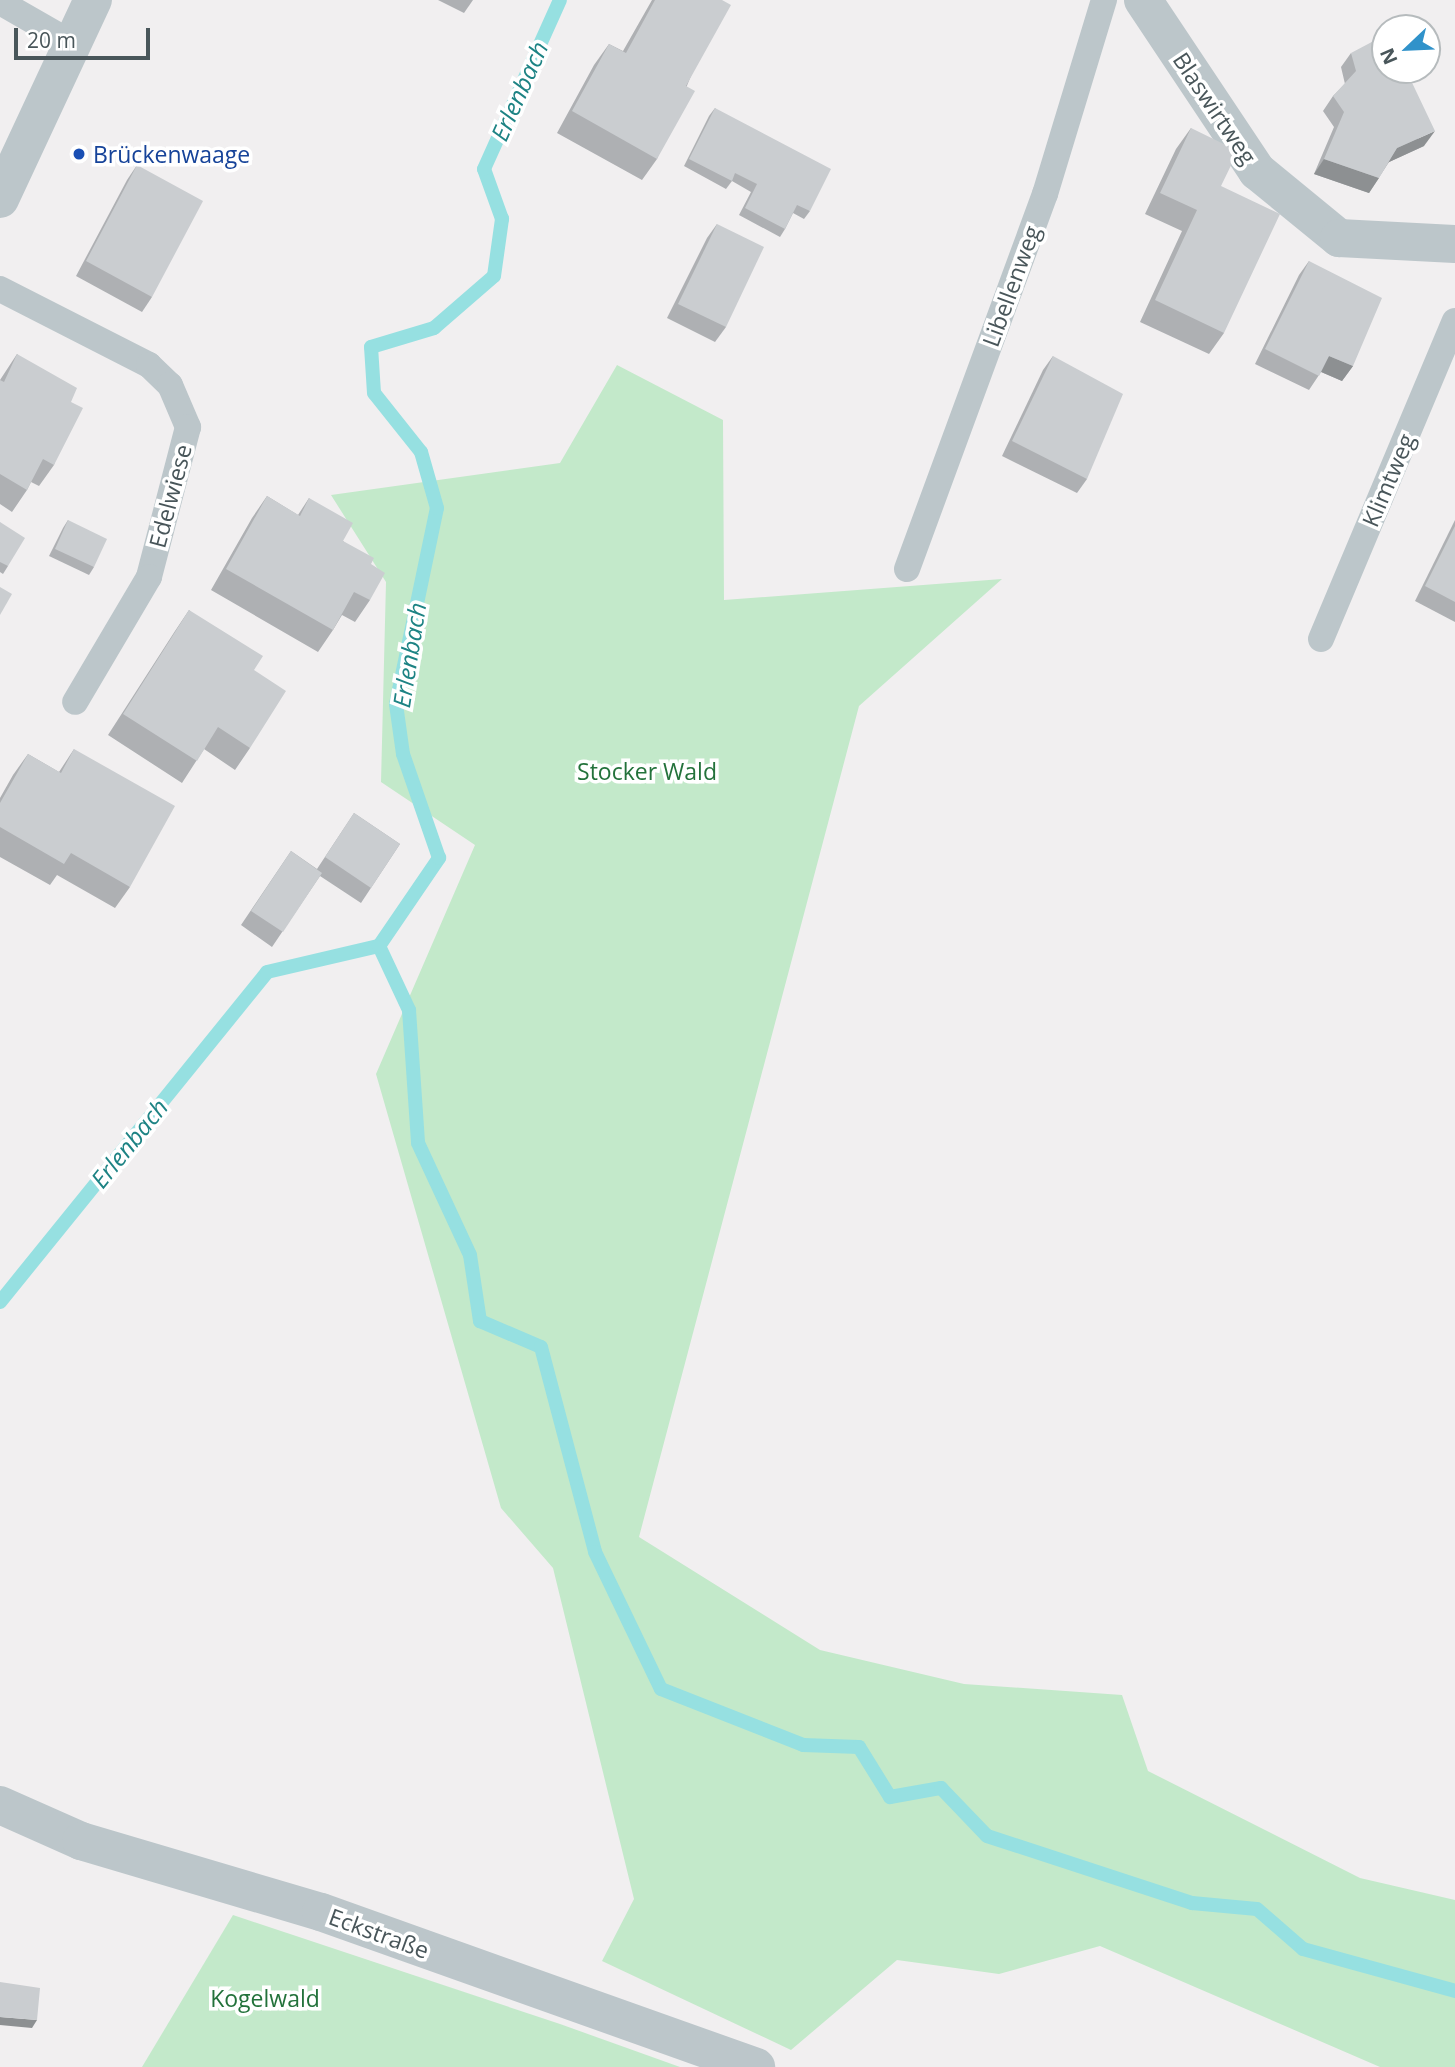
<!DOCTYPE html>
<meta charset="utf-8">
<style>
body{margin:0}
#map{position:relative;width:1455px;height:2067px;overflow:hidden;background:#f1eff0;font-family:"Open Sans",sans-serif}
div>[style]{position:absolute}
.green>*{inset:0;background:#c3e9ca}
.stream>*{height:14px;margin:-7px;padding:0 7px;transform-origin:7px;border-radius:7px;background:#96e0e1}
.service>*{height:26px;margin:-13px;padding:0 13px;transform-origin:13px;border-radius:13px;background:#bcc6ca}
.minor>*{height:38px;margin:-19px;padding:0 19px;transform-origin:19px;border-radius:19px;background:#bcc6ca}
.tertiary>*{height:38px;margin:-19px;padding:0 19px;transform-origin:19px;border-radius:19px;background:#bcc6ca}
.wall>*{inset:0;background:#aeb0b3}
.shaded-wall>*{inset:0;background:#8d9092}
.building>*{inset:0;background:#cacdd0}
.dots>*{width:19px;height:19px;translate:-50% -50%;box-sizing:border-box;border:4px solid #fff;border-radius:50%}
span{translate:-50% -50%;white-space:nowrap;text-align:center;line-height:1.15;-webkit-text-stroke:7px #fff;paint-order:stroke}
.street-label{font-size:23px;color:#49565a}
.transit-label{font-size:23px;color:#164399}
.left{translate:0 -50%;text-align:left}
.park-label{font-size:23px;color:#23723b}
.water-label{font-size:24px;color:#1d8384;font-style:italic}
.north{position:absolute;left:1371px;top:14px;width:70px;height:70px;box-sizing:border-box;background:#fff;border:2px solid #b6bbbd;border-radius:50%;rotate:247deg;font-size:19px;font-weight:700;line-height:28px;text-align:center;color:#49565a}
.north::after{content:'';display:block;margin:auto;width:24px;height:32px;background:#3092ca;clip-path:polygon(50% 0,100% 100%,50% 72%,0 100%)}
.scale{position:absolute;left:14px;top:28px;width:136px;height:32px;box-sizing:border-box;border:4px solid #49565a;border-top:0;padding-left:9px;font-size:21px;line-height:24px;white-space:nowrap;color:#49565a;-webkit-text-stroke:5px #fff;paint-order:stroke}
</style>
<div id="map">
<div class="green">
<i style="clip-path:polygon(617px 365px,723px 420px,724px 600px,1002px 579px,859px 706px,639px 1537px,820px 1650px,964px 1684px,1122px 1695px,1148px 1771px,1360px 1878px,1455px 1900px,1455px 2067px,1380px 2067px,1100px 1946px,999px 1974px,897px 1960px,791px 2050px,602px 1961px,634px 1899px,553px 1568px,501px 1508px,376px 1074px,475px 845px,381px 782px,386px 582px,331px 495px,560px 463px)"></i>
<i style="clip-path:polygon(233px 1915px,560px 2024px,680px 2067px,142px 2067px)"></i>
</div>
<div class="stream">
<i style="left:379px;top:946px;width:71px;rotate:64.9deg"></i>
<i style="left:409px;top:1010px;width:133px;rotate:86.1deg"></i>
<i style="left:418px;top:1143px;width:123px;rotate:65.1deg"></i>
<i style="left:470px;top:1255px;width:67px;rotate:81.4deg"></i>
<i style="left:480px;top:1321px;width:66px;rotate:23.1deg"></i>
<i style="left:541px;top:1347px;width:212px;rotate:75.2deg"></i>
<i style="left:595px;top:1552px;width:152px;rotate:64.3deg"></i>
<i style="left:661px;top:1689px;width:153px;rotate:21.5deg"></i>
<i style="left:803px;top:1745px;width:56px;rotate:2deg"></i>
<i style="left:859px;top:1747px;width:59px;rotate:58.2deg"></i>
<i style="left:890px;top:1797px;width:52px;rotate:-10deg"></i>
<i style="left:941px;top:1788px;width:66px;rotate:46.2deg"></i>
<i style="left:987px;top:1836px;width:216px;rotate:18.1deg"></i>
<i style="left:1192px;top:1903px;width:65px;rotate:5.3deg"></i>
<i style="left:1257px;top:1909px;width:61px;rotate:41deg"></i>
<i style="left:1303px;top:1949px;width:158px;rotate:15.4deg"></i>
<i style="left:0;top:1302px;width:424px;rotate:-51deg"></i>
<i style="left:267px;top:972px;width:115px;rotate:-13.1deg"></i>
<i style="left:379px;top:946px;width:107px;rotate:-55.7deg"></i>
<i style="left:439px;top:858px;width:110px;rotate:-109.1deg"></i>
<i style="left:403px;top:754px;width:50px;rotate:-98deg"></i>
<i style="left:396px;top:704px;width:200px;rotate:-78.2deg"></i>
<i style="left:437px;top:508px;width:58px;rotate:-105.9deg"></i>
<i style="left:421px;top:452px;width:75px;rotate:-128.5deg"></i>
<i style="left:374px;top:393px;width:46px;rotate:-93.7deg"></i>
<i style="left:371px;top:347px;width:66px;rotate:-16.8deg"></i>
<i style="left:434px;top:328px;width:79px;rotate:-40.9deg"></i>
<i style="left:494px;top:276px;width:58px;rotate:-82deg"></i>
<i style="left:502px;top:219px;width:53px;rotate:-109.8deg"></i>
<i style="left:484px;top:169px;width:185px;rotate:-65.8deg"></i>
</div>
<div class="service">
<i style="left:0;top:2px;width:84px;rotate:29.9deg"></i>
<i style="left:0;top:289px;width:167px;rotate:27deg"></i>
<i style="left:149px;top:365px;width:29px;rotate:44deg"></i>
<i style="left:170px;top:385px;width:46px;rotate:66.8deg"></i>
<i style="left:188px;top:427px;width:155px;rotate:104.6deg"></i>
<i style="left:149px;top:577px;width:145px;rotate:120.6deg"></i>
<i style="left:907px;top:569px;width:400px;rotate:-69.8deg"></i>
<i style="left:1045px;top:194px;width:203px;rotate:-73.1deg"></i>
<i style="left:1321px;top:639px;width:345px;rotate:-67.2deg"></i>
</div>
<div class="minor">
<i style="left:1143px;top:0;width:206px;rotate:56.3deg"></i>
<i style="left:1257px;top:171px;width:106px;rotate:39.3deg"></i>
<i style="left:1339px;top:238px;width:116px;rotate:3deg"></i>
</div>
<div class="tertiary">
<i style="left:0;top:199px;width:220px;rotate:-65deg"></i>
<i style="left:0;top:1805px;width:89px;rotate:24deg"></i>
<i style="left:81px;top:1841px;width:250px;rotate:16.5deg"></i>
<i style="left:321px;top:1912px;width:462px;rotate:19.6deg"></i>
</div>
<div class="wall">
<i style="clip-path:polygon(438px 0,473px 0,464px 13px)"></i>
<i style="clip-path:polygon(652px 0,722px 0,657px 159px,642px 180px,557px 133px,594px 65px,609px 44px,623px 51px)"></i>
<i style="clip-path:polygon(1351px 53px,1424px 146px,1389px 162px,1369px 193px,1314px 174px,1334px 127px,1323px 111px,1333px 96px,1345px 84px,1341px 67px)"></i>
<i style="clip-path:polygon(715px 108px,810px 211px,804px 219px,793px 213px,785px 229px,780px 237px,739px 215px,751px 192px,732px 181px,726px 189px,684px 166px,709px 116px)"></i>
<i style="clip-path:polygon(1191px 128px,1221px 186px,1224px 333px,1209px 354px,1140px 322px,1182px 231px,1145px 214px,1176px 149px)"></i>
<i style="clip-path:polygon(137px 165px,152px 297px,142px 312px,76px 276px,127px 180px)"></i>
<i style="clip-path:polygon(717px 224px,726px 327px,715px 342px,667px 318px,707px 238px)"></i>
<i style="clip-path:polygon(1309px 261px,1353px 366px,1342px 381px,1321px 372px,1309px 390px,1255px 364px,1299px 275px)"></i>
<i style="clip-path:polygon(17px 354px,71px 402px,54px 465px,39px 486px,31px 482px,27px 490px,12px 512px,0 504px,0 380px)"></i>
<i style="clip-path:polygon(1053px 356px,1087px 479px,1077px 493px,1002px 456px,1043px 370px)"></i>
<i style="clip-path:polygon(267px 496px,298px 515px,309px 498px,343px 541px,371px 564px,370px 600px,355px 622px,342px 615px,333px 630px,318px 652px,211px 590px,252px 518px)"></i>
<i style="clip-path:polygon(68px 520px,94px 567px,89px 575px,49px 556px,63px 528px)"></i>
<i style="clip-path:polygon(1455px 520px,1455px 622px,1415px 601px)"></i>
<i style="clip-path:polygon(0 522px,8px 566px,3px 574px,0 572px)"></i>
<i style="clip-path:polygon(189px 610px,254px 670px,250px 748px,235px 770px,204px 749px,182px 783px,108px 735px,175px 631px)"></i>
<i style="clip-path:polygon(74px 749px,130px 887px,115px 908px,57px 875px,50px 885px,0 857px,0 798px,13px 775px,28px 754px,59px 772px)"></i>
<i style="clip-path:polygon(354px 813px,400px 844px,361px 903px,320px 876px,272px 947px,241px 925px,291px 851px,317px 869px)"></i>
</div>
<div class="shaded-wall">
<i style="clip-path:polygon(1435px 131px,1424px 146px,1387px 163px,1397px 148px)"></i>
<i style="clip-path:polygon(1324px 159px,1379px 178px,1369px 193px,1314px 174px)"></i>
<i style="clip-path:polygon(1329px 356px,1353px 366px,1342px 381px,1319px 371px)"></i>
<i style="clip-path:polygon(0 2017px,37px 2020px,32px 2028px,0 2025px)"></i>
</div>
<div class="building">
<i style="clip-path:polygon(655px 0,722px 0,731px 5px,686px 86px,695px 91px,657px 159px,572px 111px,609px 44px,626px 53px)"></i>
<i style="clip-path:polygon(1385px 35px,1385px 70px,1406px 70px,1435px 131px,1397px 148px,1379px 178px,1324px 159px,1344px 112px,1333px 96px,1356px 71px,1351px 53px)"></i>
<i style="clip-path:polygon(715px 108px,831px 169px,810px 211px,797px 205px,785px 229px,745px 208px,757px 184px,735px 173px,732px 181px,689px 159px)"></i>
<i style="clip-path:polygon(1191px 128px,1238px 151px,1221px 186px,1280px 214px,1224px 333px,1155px 300px,1197px 210px,1160px 193px)"></i>
<i style="clip-path:polygon(137px 165px,203px 201px,152px 297px,86px 261px)"></i>
<i style="clip-path:polygon(717px 224px,764px 247px,726px 327px,678px 304px)"></i>
<i style="clip-path:polygon(1309px 261px,1382px 298px,1353px 366px,1329px 356px,1319px 376px,1265px 349px)"></i>
<i style="clip-path:polygon(17px 354px,77px 388px,71px 402px,83px 408px,54px 465px,43px 459px,27px 490px,0 474px,0 380px,4px 382px)"></i>
<i style="clip-path:polygon(1053px 356px,1123px 394px,1087px 479px,1012px 441px)"></i>
<i style="clip-path:polygon(267px 496px,300px 516px,309px 498px,353px 523px,343px 541px,374px 558px,371px 564px,385px 573px,370px 600px,354px 592px,333px 630px,226px 569px)"></i>
<i style="clip-path:polygon(68px 520px,107px 539px,94px 567px,55px 549px)"></i>
<i style="clip-path:polygon(0 522px,25px 538px,8px 566px,0 562px)"></i>
<i style="clip-path:polygon(1455px 526px,1455px 602px,1425px 586px)"></i>
<i style="clip-path:polygon(0 587px,12px 594px,0 615px)"></i>
<i style="clip-path:polygon(189px 610px,263px 656px,254px 670px,286px 691px,250px 748px,218px 727px,197px 761px,123px 714px)"></i>
<i style="clip-path:polygon(74px 749px,175px 806px,130px 887px,71px 853px,64px 864px,0 827px,0 803px,28px 754px,61px 773px)"></i>
<i style="clip-path:polygon(354px 813px,400px 844px,371px 888px,325px 857px)"></i>
<i style="clip-path:polygon(291px 851px,322px 873px,283px 932px,251px 911px)"></i>
<i style="clip-path:polygon(0 1982px,40px 1988px,37px 2020px,0 2017px)"></i>
</div>
<div class="dots">
<i style="left:79px;top:154px;background:#1a4fb4"></i>
</div>
<div class="street-label">
<span style="left:1215px;top:108px;rotate:56deg">Blaswirtweg</span>
<span style="left:1011px;top:286px;rotate:-70deg">Libellenweg</span>
<span style="left:1388px;top:480px;rotate:-67deg">Klimtweg</span>
<span style="left:170px;top:496px;rotate:-75deg">Edelwiese</span>
<span style="left:379px;top:1933px;rotate:20deg">Eckstraße</span>
</div>
<div class="transit-label">
<span class="left" style="left:93px;top:154px">Brückenwaage</span>
</div>
<div class="park-label">
<span style="left:647px;top:771px">Stocker Wald</span>
<span style="left:265px;top:1998px">Kogelwald</span>
</div>
<div class="water-label">
<span style="left:519px;top:91px;rotate:-66deg">Erlenbach</span>
<span style="left:409px;top:655px;rotate:-81deg">Erlenbach</span>
<span style="left:129px;top:1143px;rotate:-51deg">Erlenbach</span>
</div>
<div class="north">N</div>
<div class="scale">20 m</div>
</div>
